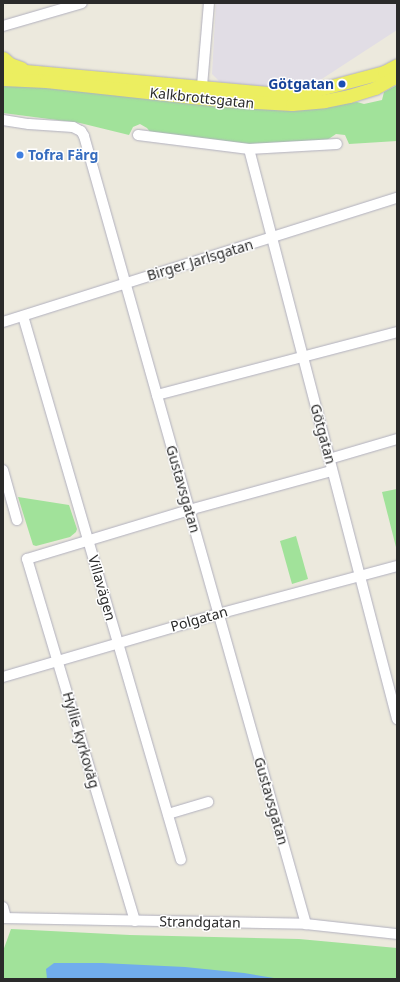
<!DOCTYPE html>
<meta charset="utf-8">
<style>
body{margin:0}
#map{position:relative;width:400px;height:982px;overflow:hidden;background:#ece9dd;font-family:"Noto Sans",sans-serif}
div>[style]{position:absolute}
.industrial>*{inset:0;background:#e1dde5}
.green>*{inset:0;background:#a1e29a}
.water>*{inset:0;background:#71adec}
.roads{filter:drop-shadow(0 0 1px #b1b0be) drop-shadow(0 0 1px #b1b0be)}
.minor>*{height:10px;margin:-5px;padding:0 5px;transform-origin:5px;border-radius:5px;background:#fff}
.major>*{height:13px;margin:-6.5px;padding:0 6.5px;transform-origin:6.5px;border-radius:6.5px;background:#ecee60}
.dots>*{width:11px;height:11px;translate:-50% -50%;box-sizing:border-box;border:2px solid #fff;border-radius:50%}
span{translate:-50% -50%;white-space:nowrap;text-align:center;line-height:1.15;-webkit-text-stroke:3px #fff;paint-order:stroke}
.transit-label{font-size:14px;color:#164399;font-weight:700}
.right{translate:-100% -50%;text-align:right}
.street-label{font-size:14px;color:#2a2a2a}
.shop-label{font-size:14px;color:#366cbe;font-weight:700}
.left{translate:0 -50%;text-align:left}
.frame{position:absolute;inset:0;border:4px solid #2a2a2a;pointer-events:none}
</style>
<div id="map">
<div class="industrial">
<i style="clip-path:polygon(216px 3px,397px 3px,397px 30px,308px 88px,223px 85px,212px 74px)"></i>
</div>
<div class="green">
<i style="clip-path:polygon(3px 83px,23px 83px,260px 109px,305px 109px,357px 102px,364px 104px,382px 100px,384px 92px,397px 85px,397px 141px,349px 144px,345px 135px,336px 134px,327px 140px,242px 146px,151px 133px,147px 128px,140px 124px,133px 127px,129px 135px,80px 123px,3px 113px)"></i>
<i style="clip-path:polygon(397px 489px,397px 551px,382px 492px)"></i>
<i style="clip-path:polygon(18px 497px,69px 505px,77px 529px,76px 532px,70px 537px,36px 546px,33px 545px)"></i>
<i style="clip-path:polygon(296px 536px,308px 579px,292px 584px,280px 541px)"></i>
<i style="clip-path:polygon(11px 929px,130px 935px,299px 939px,397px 948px,397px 979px,3px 979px,3px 951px)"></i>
</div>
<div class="water">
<i style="clip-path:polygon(54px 963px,102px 963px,185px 967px,244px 973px,280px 979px,47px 979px,46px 969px)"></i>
</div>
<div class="roads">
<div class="minor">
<i style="left:3px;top:26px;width:82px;rotate:-16.2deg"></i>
<i style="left:202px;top:86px;width:83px;rotate:-85.2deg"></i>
<i style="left:3px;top:120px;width:26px;rotate:9deg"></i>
<i style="left:29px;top:124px;width:44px;rotate:3.9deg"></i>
<i style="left:73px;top:127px;width:9px;rotate:27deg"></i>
<i style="left:81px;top:131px;width:6px;rotate:59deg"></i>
<i style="left:84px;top:136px;width:819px;rotate:74.27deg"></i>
<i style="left:138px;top:135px;width:112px;rotate:7.2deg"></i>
<i style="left:249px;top:149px;width:88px;rotate:-3.3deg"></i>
<i style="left:249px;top:149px;width:589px;rotate:75.44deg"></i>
<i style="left:23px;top:316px;width:566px;rotate:73.8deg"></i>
<i style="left:3px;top:322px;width:413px;rotate:-17.5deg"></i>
<i style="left:157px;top:395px;width:248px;rotate:-14.7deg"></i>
<i style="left:329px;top:459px;width:71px;rotate:-16.4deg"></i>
<i style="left:3px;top:470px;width:52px;rotate:74.4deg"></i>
<i style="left:3px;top:677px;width:224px;rotate:-16.3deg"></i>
<i style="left:218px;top:614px;width:185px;rotate:-15deg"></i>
<i style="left:168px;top:814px;width:42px;rotate:-16.7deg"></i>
<i style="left:3px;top:907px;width:11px;rotate:75deg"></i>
<i style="left:3px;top:918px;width:303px;rotate:1.1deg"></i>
<i style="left:306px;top:924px;width:92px;rotate:6.3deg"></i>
<i style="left:135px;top:921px;width:378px;rotate:-106.6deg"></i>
<i style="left:27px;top:559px;width:169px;rotate:-16.8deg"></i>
<i style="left:189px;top:510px;width:148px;rotate:-15.3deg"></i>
</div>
<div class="major">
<i style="left:3px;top:58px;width:9px;rotate:41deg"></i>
<i style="left:10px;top:64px;width:12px;rotate:20deg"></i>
<i style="left:3px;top:69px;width:263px;rotate:5.2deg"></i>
<i style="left:265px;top:93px;width:40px"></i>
<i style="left:305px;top:93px;width:82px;rotate:-14.9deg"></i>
<i style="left:384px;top:72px;width:15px;rotate:-28deg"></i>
<i style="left:3px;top:79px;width:43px;rotate:2.7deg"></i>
<i style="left:46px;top:81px;width:176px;rotate:6.2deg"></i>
<i style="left:221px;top:100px;width:71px;rotate:3.2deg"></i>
<i style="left:292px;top:104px;width:32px;rotate:-5deg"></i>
<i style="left:324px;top:101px;width:25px;rotate:-11deg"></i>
<i style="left:349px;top:96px;width:27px;rotate:-17deg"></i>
<i style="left:375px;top:88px;width:25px;rotate:-29deg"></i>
</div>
</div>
<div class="dots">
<i style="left:342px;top:84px;background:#1a4fb4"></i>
<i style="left:20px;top:155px;background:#3f7fe0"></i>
</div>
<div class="transit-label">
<span class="right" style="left:334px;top:84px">Götgatan</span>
</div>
<div class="street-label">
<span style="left:202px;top:98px;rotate:6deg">Kalkbrottsgatan</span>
<span style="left:200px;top:260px;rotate:-17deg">Birger Jarlsgatan</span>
<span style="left:323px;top:434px;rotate:75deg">Götgatan</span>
<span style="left:183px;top:489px;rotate:74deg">Gustavsgatan</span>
<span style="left:102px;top:588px;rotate:74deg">Villavägen</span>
<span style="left:199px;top:619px;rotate:-16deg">Polgatan</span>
<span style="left:81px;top:740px;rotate:74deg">Hyllie kyrkoväg</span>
<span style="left:271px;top:801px;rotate:74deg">Gustavsgatan</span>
<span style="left:200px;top:922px;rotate:1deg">Strandgatan</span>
</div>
<div class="shop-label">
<span class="left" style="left:28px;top:155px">Tofra Färg</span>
</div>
<div class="frame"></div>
</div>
